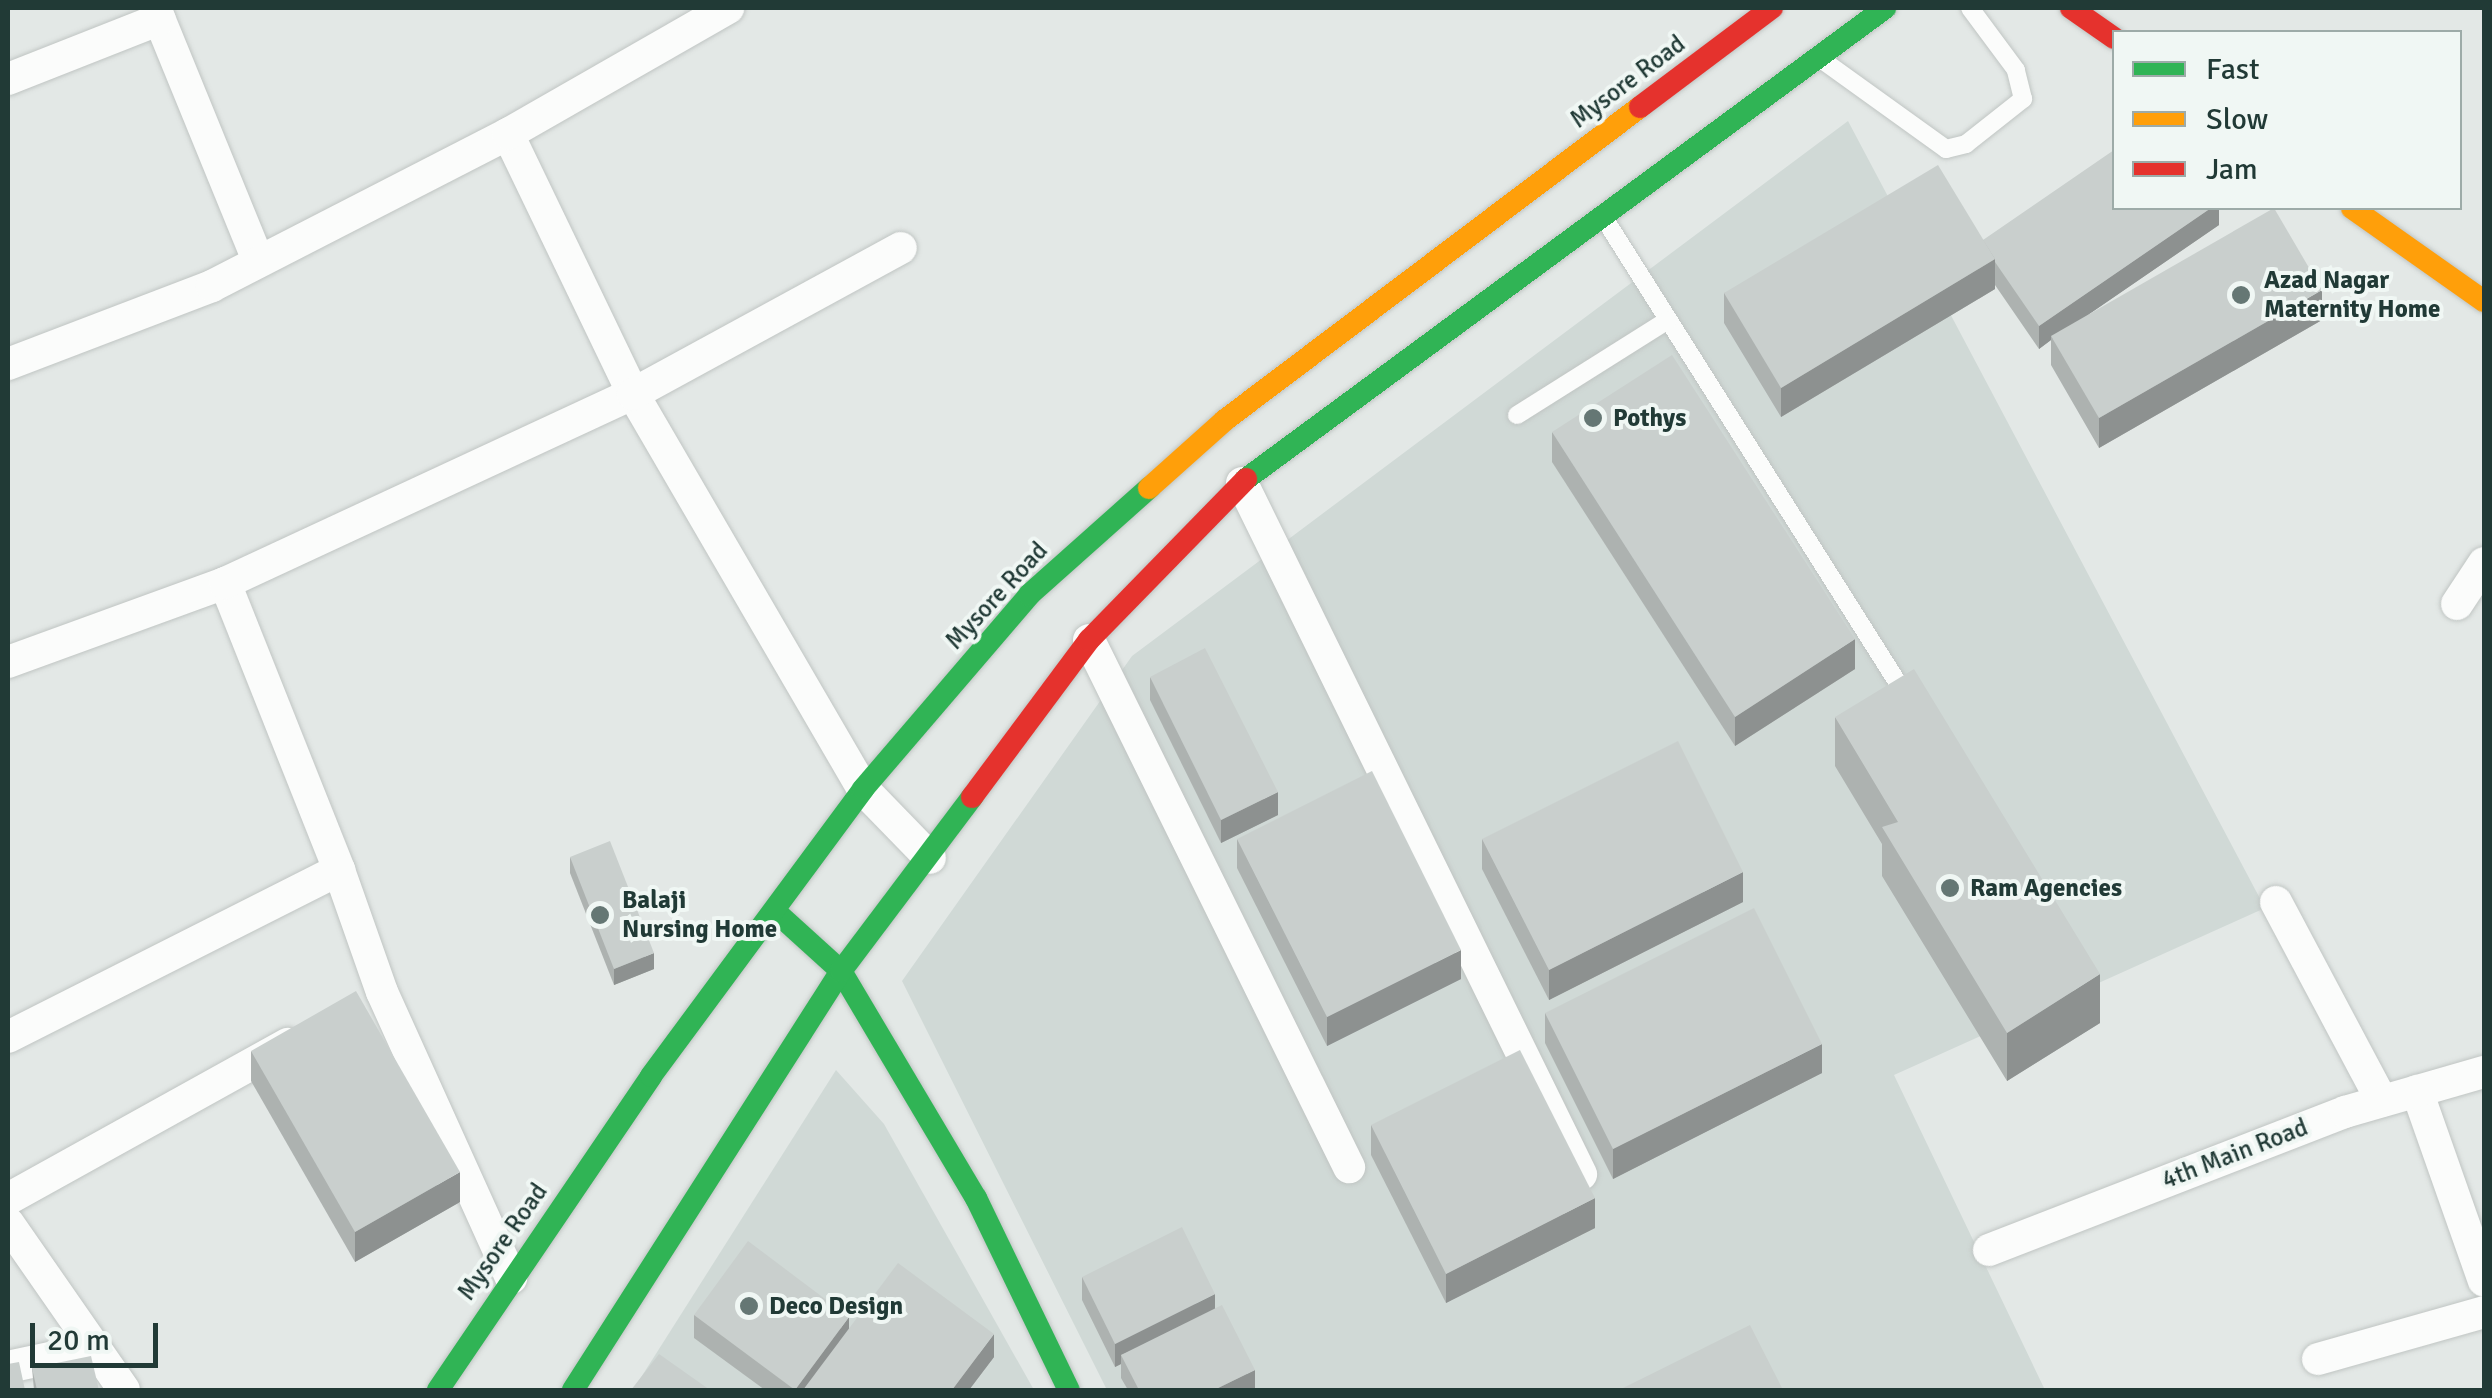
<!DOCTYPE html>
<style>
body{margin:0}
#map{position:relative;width:2492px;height:1398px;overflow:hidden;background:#e3e8e6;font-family:Signika,sans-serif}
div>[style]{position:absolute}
.built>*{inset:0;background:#d0d9d6}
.roads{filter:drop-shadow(0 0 2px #c0c5c3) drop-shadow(0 0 2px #c0c5c3)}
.lane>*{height:18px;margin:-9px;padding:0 9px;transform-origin:9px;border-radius:9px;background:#fbfcfb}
.street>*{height:32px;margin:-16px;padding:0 16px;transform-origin:16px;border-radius:16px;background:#fbfcfb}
.fast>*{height:22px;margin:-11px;padding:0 11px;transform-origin:11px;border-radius:11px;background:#30b455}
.slow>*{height:22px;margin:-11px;padding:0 11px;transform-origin:11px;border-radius:11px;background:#ff9f0a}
.jam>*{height:22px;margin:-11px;padding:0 11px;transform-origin:11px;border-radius:11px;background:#e5322d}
.wall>*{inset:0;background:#adb2b0}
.shaded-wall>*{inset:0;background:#8d9190}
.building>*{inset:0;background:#c9cfcd}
.dots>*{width:28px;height:28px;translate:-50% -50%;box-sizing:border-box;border:5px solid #f0f7f4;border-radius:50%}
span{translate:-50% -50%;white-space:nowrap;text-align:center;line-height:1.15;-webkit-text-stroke:8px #f0f7f4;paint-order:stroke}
.street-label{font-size:25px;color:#213a36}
.poi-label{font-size:25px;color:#213a36;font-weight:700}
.left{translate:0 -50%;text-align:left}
.frame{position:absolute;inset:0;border:10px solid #213a36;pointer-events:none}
.legend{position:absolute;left:2112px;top:30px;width:350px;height:180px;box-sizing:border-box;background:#f0f7f4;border:2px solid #9daba8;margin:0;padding:12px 18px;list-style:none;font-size:30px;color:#213a36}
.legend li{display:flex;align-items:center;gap:20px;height:50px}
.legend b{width:50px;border:2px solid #9daba8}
.scale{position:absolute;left:30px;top:1323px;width:128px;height:45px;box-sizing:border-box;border:5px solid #213a36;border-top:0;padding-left:12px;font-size:30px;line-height:35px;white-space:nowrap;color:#213a36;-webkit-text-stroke:8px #f0f7f4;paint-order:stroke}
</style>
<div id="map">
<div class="built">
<i style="clip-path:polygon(1848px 121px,2265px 908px,1894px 1075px,2045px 1390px,1107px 1390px,902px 981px,1132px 656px)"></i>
<i style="clip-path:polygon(836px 1070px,884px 1124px,1034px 1390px,633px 1390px)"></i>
</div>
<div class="roads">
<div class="lane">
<i style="left:1825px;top:62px;width:149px;rotate:35.7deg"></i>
<i style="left:1946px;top:149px;width:21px;rotate:-14deg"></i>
<i style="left:1966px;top:144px;width:73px;rotate:-38.3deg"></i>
<i style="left:2023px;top:99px;width:30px;rotate:-104deg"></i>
<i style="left:2016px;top:70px;width:77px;rotate:-126.6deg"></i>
<i style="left:1604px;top:218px;width:569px;rotate:57.71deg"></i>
<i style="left:1517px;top:415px;width:178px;rotate:-32.2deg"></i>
</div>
<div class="street">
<i style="left:155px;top:8px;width:273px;rotate:67.8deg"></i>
<i style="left:8px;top:79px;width:163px;rotate:-21.5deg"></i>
<i style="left:508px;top:134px;width:288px;rotate:64.3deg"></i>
<i style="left:633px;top:394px;width:457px;rotate:59.8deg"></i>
<i style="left:863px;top:789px;width:96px;rotate:45.8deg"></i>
<i style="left:8px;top:364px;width:218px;rotate:-20.9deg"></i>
<i style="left:212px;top:286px;width:333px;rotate:-27.2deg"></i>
<i style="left:508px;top:134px;width:254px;rotate:-29.8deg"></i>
<i style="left:1242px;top:483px;width:770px;rotate:63.87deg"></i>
<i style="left:225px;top:583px;width:309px;rotate:68.3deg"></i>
<i style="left:2457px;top:604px;width:49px;rotate:-56.6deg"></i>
<i style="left:1089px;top:640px;width:588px;rotate:63.74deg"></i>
<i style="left:8px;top:662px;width:231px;rotate:-20deg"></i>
<i style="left:225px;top:583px;width:450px;rotate:-24.9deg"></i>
<i style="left:633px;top:394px;width:305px;rotate:-28.6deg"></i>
<i style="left:2276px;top:902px;width:225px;rotate:62deg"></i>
<i style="left:8px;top:1037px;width:371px;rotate:-26.8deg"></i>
<i style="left:339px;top:870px;width:129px;rotate:70.6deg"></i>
<i style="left:382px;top:992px;width:314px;rotate:65.7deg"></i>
<i style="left:2417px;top:1091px;width:201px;rotate:70.6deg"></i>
<i style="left:8px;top:1199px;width:320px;rotate:-29deg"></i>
<i style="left:8px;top:1223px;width:203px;rotate:55.2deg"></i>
<i style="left:1989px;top:1250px;width:382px;rotate:-21.2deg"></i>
<i style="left:2345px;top:1112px;width:145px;rotate:-16.1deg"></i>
<i style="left:2318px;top:1359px;width:173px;rotate:-15.8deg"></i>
<i style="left:8px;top:1367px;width:85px;rotate:-12.2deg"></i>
</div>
<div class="fast">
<i style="left:1246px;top:479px;width:794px;rotate:-36.39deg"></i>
<i style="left:777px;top:913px;width:86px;rotate:42.2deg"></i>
<i style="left:841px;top:971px;width:264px;rotate:59.3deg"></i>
<i style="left:976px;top:1198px;width:213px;rotate:64.2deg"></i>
<i style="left:438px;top:1390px;width:379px;rotate:-55.8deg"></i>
<i style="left:651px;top:1076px;width:357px;rotate:-53.5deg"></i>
<i style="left:863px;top:789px;width:255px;rotate:-49.4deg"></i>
<i style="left:1029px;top:595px;width:161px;rotate:-41.7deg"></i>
<i style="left:573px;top:1390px;width:497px;rotate:-57.4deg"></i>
<i style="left:841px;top:971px;width:218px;rotate:-53deg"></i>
</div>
<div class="slow">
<i style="left:2352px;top:208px;width:161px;rotate:35.2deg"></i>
<i style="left:1149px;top:488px;width:102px;rotate:-41.8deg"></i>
<i style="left:1225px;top:420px;width:520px;rotate:-37.02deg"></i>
</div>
<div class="jam">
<i style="left:2071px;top:8px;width:52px;rotate:34.9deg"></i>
<i style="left:1640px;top:107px;width:165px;rotate:-36.9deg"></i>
<i style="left:972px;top:797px;width:196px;rotate:-53.3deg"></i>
<i style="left:1089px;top:640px;width:225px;rotate:-45.7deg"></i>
</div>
</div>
<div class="wall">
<i style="clip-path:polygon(2219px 208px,2219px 225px,2089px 314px,2322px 320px,2099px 448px,2051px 365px,2051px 340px,2039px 349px,1995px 285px,1995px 289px,1781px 417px,1724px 323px,1724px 293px,1983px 240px)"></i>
<i style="clip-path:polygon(1552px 432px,1855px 669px,1735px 746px,1552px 462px)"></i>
<i style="clip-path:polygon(1150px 677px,1278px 815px,1221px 843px,1150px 700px)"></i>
<i style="clip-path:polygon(1835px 717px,2100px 1023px,2007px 1081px,1882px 876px,1882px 844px,1835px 766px)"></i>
<i style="clip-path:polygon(1237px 839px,1461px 979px,1327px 1046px,1237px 868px)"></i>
<i style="clip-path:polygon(1482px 839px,1743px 902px,1549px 1000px,1482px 869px)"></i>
<i style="clip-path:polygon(570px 857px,654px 969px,614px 985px,570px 873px)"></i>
<i style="clip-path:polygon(1545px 1013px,1822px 1073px,1613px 1179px,1545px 1043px)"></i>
<i style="clip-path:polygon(251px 1051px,460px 1202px,355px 1262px,251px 1081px)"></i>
<i style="clip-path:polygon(1371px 1125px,1595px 1228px,1446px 1303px,1371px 1155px)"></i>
<i style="clip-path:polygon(1082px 1277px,1215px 1308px,1255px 1390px,1128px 1390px,1121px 1378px,1121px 1364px,1115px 1367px,1082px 1300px)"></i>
<i style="clip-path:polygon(694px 1315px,849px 1329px,994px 1357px,969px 1390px,765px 1390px,694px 1338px)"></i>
<i style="clip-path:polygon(32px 1368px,99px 1390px,34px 1390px)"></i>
</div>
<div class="shaded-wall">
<i style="clip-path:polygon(2211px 208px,2219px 208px,2219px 225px,2053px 339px,2051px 336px,2051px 340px,2039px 349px,2039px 326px)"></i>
<i style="clip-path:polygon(1995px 259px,1995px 289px,1781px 417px,1781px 388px)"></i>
<i style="clip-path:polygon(2322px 290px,2322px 320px,2099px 448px,2099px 418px)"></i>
<i style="clip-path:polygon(1855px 639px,1855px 669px,1735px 746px,1735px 717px)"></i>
<i style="clip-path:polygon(1278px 792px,1278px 815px,1221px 843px,1221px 820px)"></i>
<i style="clip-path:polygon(1743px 872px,1743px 902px,1549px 1000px,1549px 970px)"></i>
<i style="clip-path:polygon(1461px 950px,1461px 979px,1327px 1046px,1327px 1017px)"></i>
<i style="clip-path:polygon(654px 953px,654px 969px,614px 985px,614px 969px)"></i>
<i style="clip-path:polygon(2100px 974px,2100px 1023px,2007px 1081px,2007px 1033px)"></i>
<i style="clip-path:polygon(1822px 1044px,1822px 1073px,1613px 1179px,1613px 1149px)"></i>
<i style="clip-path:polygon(460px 1172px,460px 1202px,355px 1262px,355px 1232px)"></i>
<i style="clip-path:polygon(1595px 1198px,1595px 1228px,1446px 1303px,1446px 1274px)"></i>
<i style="clip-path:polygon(1215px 1294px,1215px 1317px,1121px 1355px,1121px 1364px,1115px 1367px,1115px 1344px)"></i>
<i style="clip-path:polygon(849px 1317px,849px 1340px,803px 1390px,795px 1390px)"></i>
<i style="clip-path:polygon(994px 1334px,994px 1357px,969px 1390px,952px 1390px)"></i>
<i style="clip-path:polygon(1255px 1370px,1255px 1390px,1214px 1390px)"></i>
</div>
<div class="building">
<i style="clip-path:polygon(2114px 150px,2114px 208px,2211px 208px,2039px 326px,1995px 262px,1995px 259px,1983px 240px)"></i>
<i style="clip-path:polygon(1938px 165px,1995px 259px,1781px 388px,1724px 293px)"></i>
<i style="clip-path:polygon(2274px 208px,2322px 290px,2099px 418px,2051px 336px)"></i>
<i style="clip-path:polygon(1672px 355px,1855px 639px,1735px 717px,1552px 432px)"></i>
<i style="clip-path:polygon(1205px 648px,1278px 792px,1221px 820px,1150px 677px)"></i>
<i style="clip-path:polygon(1914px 669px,2100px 974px,2007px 1033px,1882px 827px,1898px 822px,1835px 717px)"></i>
<i style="clip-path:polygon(1678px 741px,1743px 872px,1549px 970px,1482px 839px)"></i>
<i style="clip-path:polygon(1372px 771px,1461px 950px,1327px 1017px,1237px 839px)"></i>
<i style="clip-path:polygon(610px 841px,654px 953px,614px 969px,570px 857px)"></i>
<i style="clip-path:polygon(1754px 908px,1822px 1044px,1613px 1149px,1545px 1013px)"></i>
<i style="clip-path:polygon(356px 991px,460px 1172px,355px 1232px,251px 1051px)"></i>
<i style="clip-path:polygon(1520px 1050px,1595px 1198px,1446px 1274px,1371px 1125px)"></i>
<i style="clip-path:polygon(1182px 1227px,1215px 1294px,1115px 1344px,1082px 1277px)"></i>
<i style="clip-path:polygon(748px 1241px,849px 1317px,795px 1390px,694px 1315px)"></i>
<i style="clip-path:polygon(898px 1263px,994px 1334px,952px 1390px,803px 1390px)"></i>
<i style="clip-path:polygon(1222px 1305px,1255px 1370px,1214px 1390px,1139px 1390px,1121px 1355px)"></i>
<i style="clip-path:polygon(1750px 1325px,1783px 1390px,1619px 1390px)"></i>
<i style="clip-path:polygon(659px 1354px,710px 1390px,631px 1390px)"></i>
<i style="clip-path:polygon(91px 1356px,99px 1390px,37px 1390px,32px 1368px)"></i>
<i style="clip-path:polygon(19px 1362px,25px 1390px,8px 1390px,8px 1364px)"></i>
</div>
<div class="dots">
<i style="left:2241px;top:295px;background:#657774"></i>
<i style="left:1593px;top:418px;background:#657774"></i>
<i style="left:1950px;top:888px;background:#657774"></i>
<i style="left:600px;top:915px;background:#657774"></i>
<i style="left:749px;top:1306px;background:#657774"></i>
</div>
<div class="street-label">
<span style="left:1628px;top:82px;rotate:-37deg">Mysore Road</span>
<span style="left:997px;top:596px;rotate:-47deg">Mysore Road</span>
<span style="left:2235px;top:1154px;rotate:-21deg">4th Main Road</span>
<span style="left:503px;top:1242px;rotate:-55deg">Mysore Road</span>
</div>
<div class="poi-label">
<span class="left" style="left:2264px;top:295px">Azad Nagar<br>Maternity Home</span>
<span class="left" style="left:1613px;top:418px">Pothys</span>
<span class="left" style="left:1970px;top:888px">Ram Agencies</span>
<span class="left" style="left:622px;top:915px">Balaji<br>Nursing Home</span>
<span class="left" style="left:769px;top:1306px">Deco Design</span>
</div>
<div class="frame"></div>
<ul class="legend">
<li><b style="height:12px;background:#30b455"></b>Fast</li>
<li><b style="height:12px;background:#ff9f0a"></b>Slow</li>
<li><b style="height:12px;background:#e5322d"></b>Jam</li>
</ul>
<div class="scale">20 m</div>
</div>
